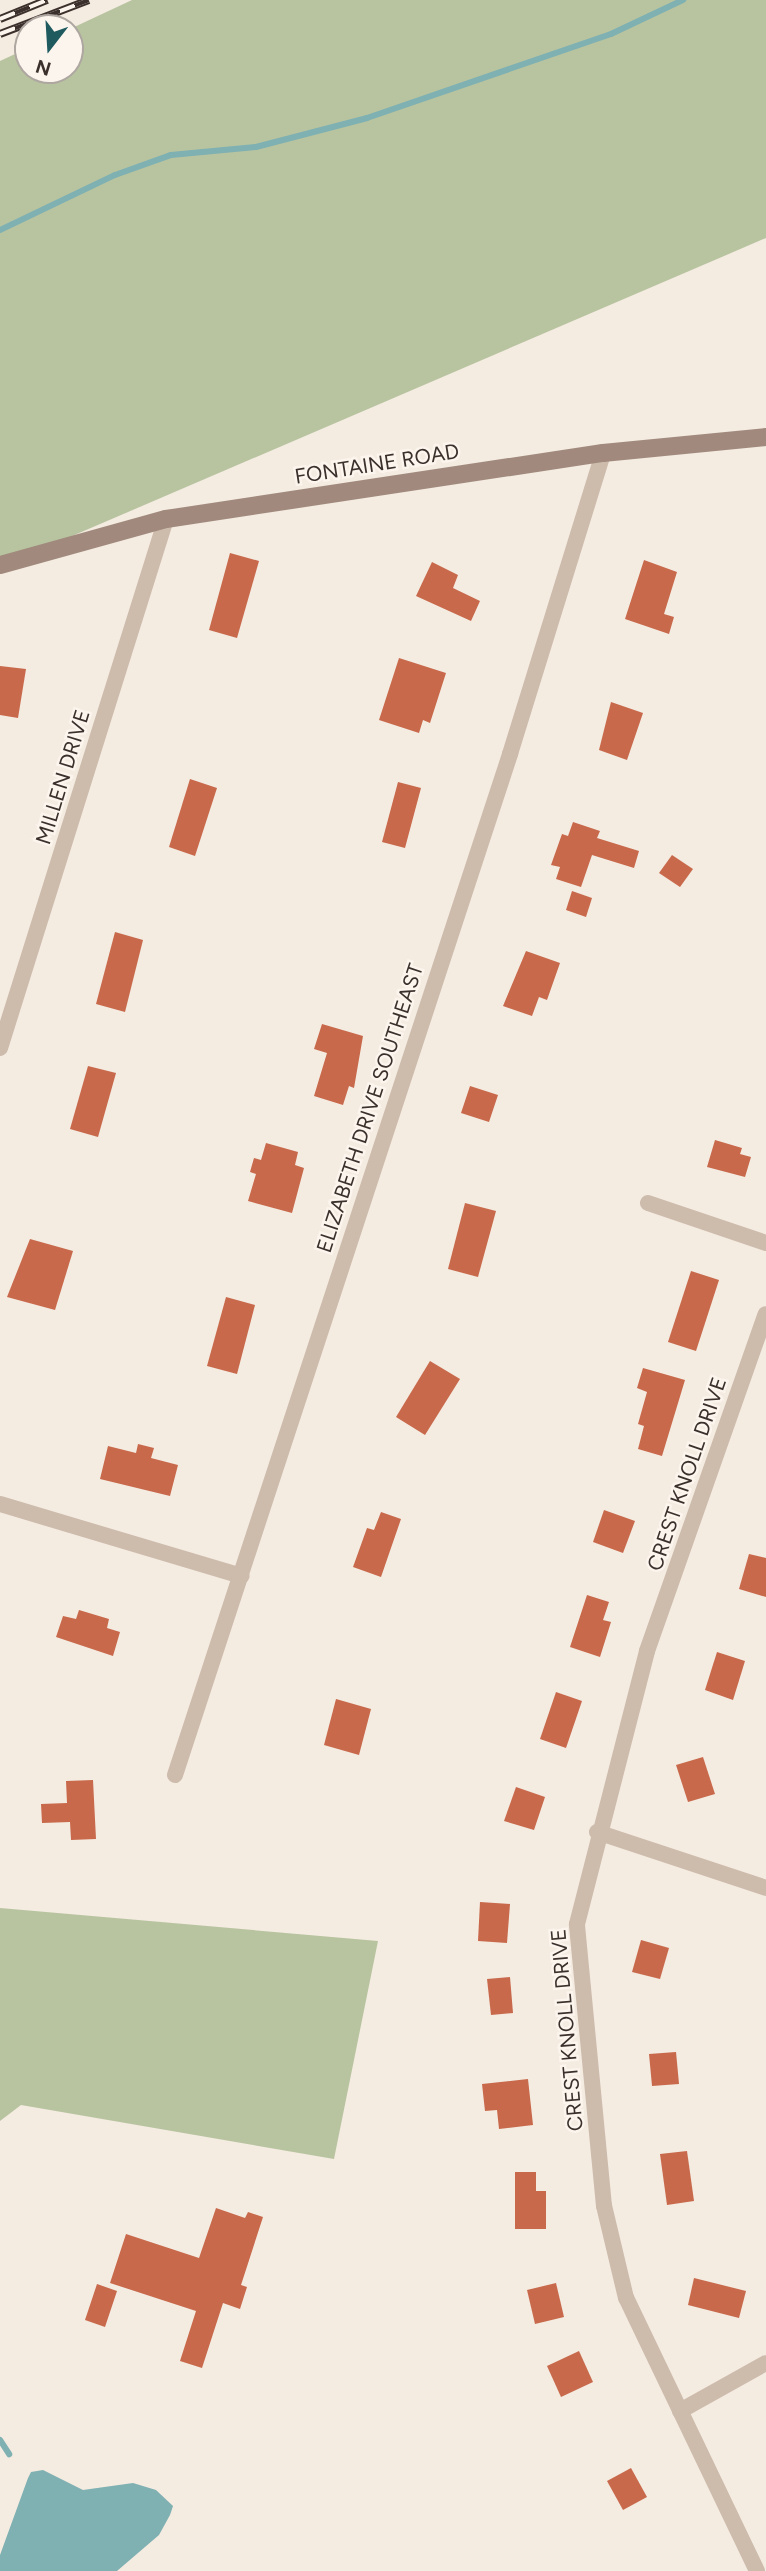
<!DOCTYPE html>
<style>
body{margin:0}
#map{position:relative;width:766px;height:2571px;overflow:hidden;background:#f4ebe1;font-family:Figtree,sans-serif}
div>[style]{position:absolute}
.green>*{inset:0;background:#b8c4a0}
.water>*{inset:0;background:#7fb0b2}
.stream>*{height:6px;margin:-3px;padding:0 3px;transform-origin:3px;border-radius:3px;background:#7fb0b2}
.building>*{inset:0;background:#c8694b}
.street>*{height:16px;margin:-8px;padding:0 8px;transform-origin:8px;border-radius:8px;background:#cdbbac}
.secondary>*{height:18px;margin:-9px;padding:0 9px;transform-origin:9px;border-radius:9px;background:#a18a7d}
.rail>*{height:8px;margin-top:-4px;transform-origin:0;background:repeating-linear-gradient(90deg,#fbf5ee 0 16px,#3b302b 0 32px);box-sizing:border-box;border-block:2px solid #3b302b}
span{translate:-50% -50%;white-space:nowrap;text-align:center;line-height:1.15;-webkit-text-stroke:5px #fbf5ee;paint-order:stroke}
.street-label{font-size:21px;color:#3b302b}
.north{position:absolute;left:14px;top:14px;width:70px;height:70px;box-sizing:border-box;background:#fbf5ee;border:2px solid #aea6a0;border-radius:50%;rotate:197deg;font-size:19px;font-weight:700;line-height:28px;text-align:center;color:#3b302b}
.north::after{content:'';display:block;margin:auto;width:24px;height:32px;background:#1f5a5e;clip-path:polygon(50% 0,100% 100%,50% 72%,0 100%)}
</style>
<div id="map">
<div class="green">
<i style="clip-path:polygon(132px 0,766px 0,766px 238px,0 567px,0 61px,28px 48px,28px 70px,70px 70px,70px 29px)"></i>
<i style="clip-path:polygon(0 1908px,378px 1941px,334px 2159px,21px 2105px,0 2121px)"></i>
</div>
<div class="water">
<i style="clip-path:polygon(43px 2470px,83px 2490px,133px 2483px,156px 2490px,173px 2506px,170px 2515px,159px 2535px,117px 2571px,0 2571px,0 2555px,28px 2478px,31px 2472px)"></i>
</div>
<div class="stream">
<i style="left:0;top:230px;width:127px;rotate:-25.6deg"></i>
<i style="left:115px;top:175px;width:59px;rotate:-19.7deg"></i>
<i style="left:171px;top:155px;width:85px;rotate:-5.4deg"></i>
<i style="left:256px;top:147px;width:115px;rotate:-14.6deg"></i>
<i style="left:367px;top:118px;width:258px;rotate:-19deg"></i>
<i style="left:611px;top:34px;width:80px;rotate:-25.3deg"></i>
<i style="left:0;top:2440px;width:17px;rotate:57deg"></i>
</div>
<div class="building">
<i style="clip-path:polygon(230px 553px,259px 561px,237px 638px,209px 630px)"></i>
<i style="clip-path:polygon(644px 560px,677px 572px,664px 614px,674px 617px,669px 634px,625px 619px)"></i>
<i style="clip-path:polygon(432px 562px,458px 575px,453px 588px,480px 601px,471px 621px,416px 596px)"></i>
<i style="clip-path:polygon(399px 658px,446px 673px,430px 723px,423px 720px,419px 733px,379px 720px)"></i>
<i style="clip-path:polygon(0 666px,26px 669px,18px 718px,0 715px)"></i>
<i style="clip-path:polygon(611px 702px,643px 713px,627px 760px,599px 750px)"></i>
<i style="clip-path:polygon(190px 779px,217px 788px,195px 856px,169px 847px)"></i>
<i style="clip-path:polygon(398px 782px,421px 788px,405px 848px,382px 842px)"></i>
<i style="clip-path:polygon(573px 822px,600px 831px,597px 838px,639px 851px,634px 868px,592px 855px,581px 887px,556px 879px,560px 867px,551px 865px,562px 834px,568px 836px)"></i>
<i style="clip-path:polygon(672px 855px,693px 869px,680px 887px,659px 873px)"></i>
<i style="clip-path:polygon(572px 891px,592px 898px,586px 917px,566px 910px)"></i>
<i style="clip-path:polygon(115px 932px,143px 940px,125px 1012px,96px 1004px)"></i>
<i style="clip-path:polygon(526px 951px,560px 963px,547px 1000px,539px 997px,532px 1016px,503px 1006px)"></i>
<i style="clip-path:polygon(322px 1024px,363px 1036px,354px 1088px,349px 1086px,343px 1105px,314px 1096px,327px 1053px,314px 1049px)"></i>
<i style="clip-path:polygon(88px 1066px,116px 1073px,98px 1137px,70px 1129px)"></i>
<i style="clip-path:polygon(470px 1086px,498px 1095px,489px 1122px,461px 1113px)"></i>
<i style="clip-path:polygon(715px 1140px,742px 1148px,740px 1154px,751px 1157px,745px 1177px,707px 1167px)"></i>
<i style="clip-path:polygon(266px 1143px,298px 1152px,295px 1165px,304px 1168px,292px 1213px,248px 1201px,256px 1174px,250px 1172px,254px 1158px,261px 1160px)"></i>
<i style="clip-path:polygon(465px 1203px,496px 1211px,478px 1277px,448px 1269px)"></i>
<i style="clip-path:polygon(30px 1239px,73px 1251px,55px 1310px,7px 1297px)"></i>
<i style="clip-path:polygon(691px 1271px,719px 1280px,696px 1351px,668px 1342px)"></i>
<i style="clip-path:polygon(226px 1297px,255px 1305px,237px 1374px,207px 1366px)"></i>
<i style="clip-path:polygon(430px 1361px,460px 1379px,425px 1435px,396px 1417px)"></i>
<i style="clip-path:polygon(643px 1368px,685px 1380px,662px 1456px,638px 1449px,644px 1426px,638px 1424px,647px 1392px,637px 1388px)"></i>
<i style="clip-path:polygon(138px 1444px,154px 1448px,151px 1458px,178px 1465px,170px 1496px,100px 1479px,108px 1446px,136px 1453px)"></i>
<i style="clip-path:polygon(604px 1510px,635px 1521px,623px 1553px,593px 1542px)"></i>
<i style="clip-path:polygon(381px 1512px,401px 1519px,381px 1577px,353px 1567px,367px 1528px,374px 1530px)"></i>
<i style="clip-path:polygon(749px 1554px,766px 1558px,766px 1597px,739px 1589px)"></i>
<i style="clip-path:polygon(587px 1595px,609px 1602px,603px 1620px,611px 1622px,600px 1657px,570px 1647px)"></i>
<i style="clip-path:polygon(79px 1610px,109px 1619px,107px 1628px,120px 1632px,113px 1656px,56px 1637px,63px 1616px,76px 1619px)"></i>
<i style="clip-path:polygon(717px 1652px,745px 1661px,733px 1700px,705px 1690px)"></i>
<i style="clip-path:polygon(556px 1692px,582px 1701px,566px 1748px,540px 1739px)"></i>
<i style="clip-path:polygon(336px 1699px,371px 1709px,359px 1755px,324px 1745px)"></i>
<i style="clip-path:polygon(703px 1757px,715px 1794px,688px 1802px,676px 1765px)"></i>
<i style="clip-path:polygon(93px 1780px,96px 1839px,71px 1840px,70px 1822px,42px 1823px,41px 1804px,67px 1803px,66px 1781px)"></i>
<i style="clip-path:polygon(516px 1787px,545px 1797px,534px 1830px,504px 1821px)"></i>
<i style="clip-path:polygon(480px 1902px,510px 1904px,507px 1943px,478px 1941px)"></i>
<i style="clip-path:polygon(641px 1940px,669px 1948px,660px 1979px,632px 1972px)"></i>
<i style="clip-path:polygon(510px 1977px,513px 2013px,491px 2015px,487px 1979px)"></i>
<i style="clip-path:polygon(676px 2052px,679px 2084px,652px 2086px,649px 2054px)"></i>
<i style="clip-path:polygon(528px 2079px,533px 2125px,499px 2129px,497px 2110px,485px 2111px,482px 2084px)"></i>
<i style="clip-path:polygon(687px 2151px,694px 2201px,667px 2205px,660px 2154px)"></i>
<i style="clip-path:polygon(515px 2172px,536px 2172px,536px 2191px,546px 2191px,546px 2229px,515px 2229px)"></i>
<i style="clip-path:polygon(216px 2208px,245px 2218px,248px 2212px,263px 2217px,241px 2285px,247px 2287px,240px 2309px,223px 2303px,202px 2368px,180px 2361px,196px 2311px,110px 2283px,126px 2234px,199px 2258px)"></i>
<i style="clip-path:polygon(694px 2278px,746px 2291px,739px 2318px,688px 2305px)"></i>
<i style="clip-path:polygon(556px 2283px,564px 2317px,535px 2324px,527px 2290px)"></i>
<i style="clip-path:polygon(97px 2284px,117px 2291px,105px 2327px,85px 2320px)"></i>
<i style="clip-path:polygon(579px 2351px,593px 2382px,561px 2397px,547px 2366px)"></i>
<i style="clip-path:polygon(631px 2468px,647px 2497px,623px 2510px,607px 2481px)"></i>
</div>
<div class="street">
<i style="left:0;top:1048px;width:554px;rotate:-72.58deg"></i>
<i style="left:648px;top:1203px;width:125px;rotate:18.7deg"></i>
<i style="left:0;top:1504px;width:252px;rotate:16.6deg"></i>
<i style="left:175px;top:1775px;width:1075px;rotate:-71.83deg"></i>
<i style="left:510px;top:754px;width:315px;rotate:-72.8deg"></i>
<i style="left:597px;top:1832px;width:178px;rotate:18.3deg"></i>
<i style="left:680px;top:2411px;width:98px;rotate:-29.2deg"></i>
<i style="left:757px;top:2571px;width:303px;rotate:-115.6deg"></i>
<i style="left:626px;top:2298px;width:95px;rotate:-103.4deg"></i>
<i style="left:604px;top:2206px;width:283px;rotate:-95.5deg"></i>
<i style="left:577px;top:1924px;width:282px;rotate:-75.6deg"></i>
<i style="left:647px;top:1651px;width:357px;rotate:-70.6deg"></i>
</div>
<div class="secondary">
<i style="left:0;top:565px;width:172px;rotate:-15.5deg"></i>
<i style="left:166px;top:519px;width:442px;rotate:-8.6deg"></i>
<i style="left:603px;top:453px;width:164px;rotate:-5.6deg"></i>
</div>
<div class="rail">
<i style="left:0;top:19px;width:51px;rotate:-22deg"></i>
<i style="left:0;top:34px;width:95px;rotate:-20.9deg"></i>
</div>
<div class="street-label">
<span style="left:377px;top:464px;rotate:-9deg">FONTAINE ROAD</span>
<span style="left:63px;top:777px;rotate:-73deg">MILLEN DRIVE</span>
<span style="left:370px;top:1108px;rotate:-72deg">ELIZABETH DRIVE SOUTHEAST</span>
<span style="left:687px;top:1474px;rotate:-71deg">CREST KNOLL DRIVE</span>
<span style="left:567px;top:2030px;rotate:-95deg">CREST KNOLL DRIVE</span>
</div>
<div class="north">N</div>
</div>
